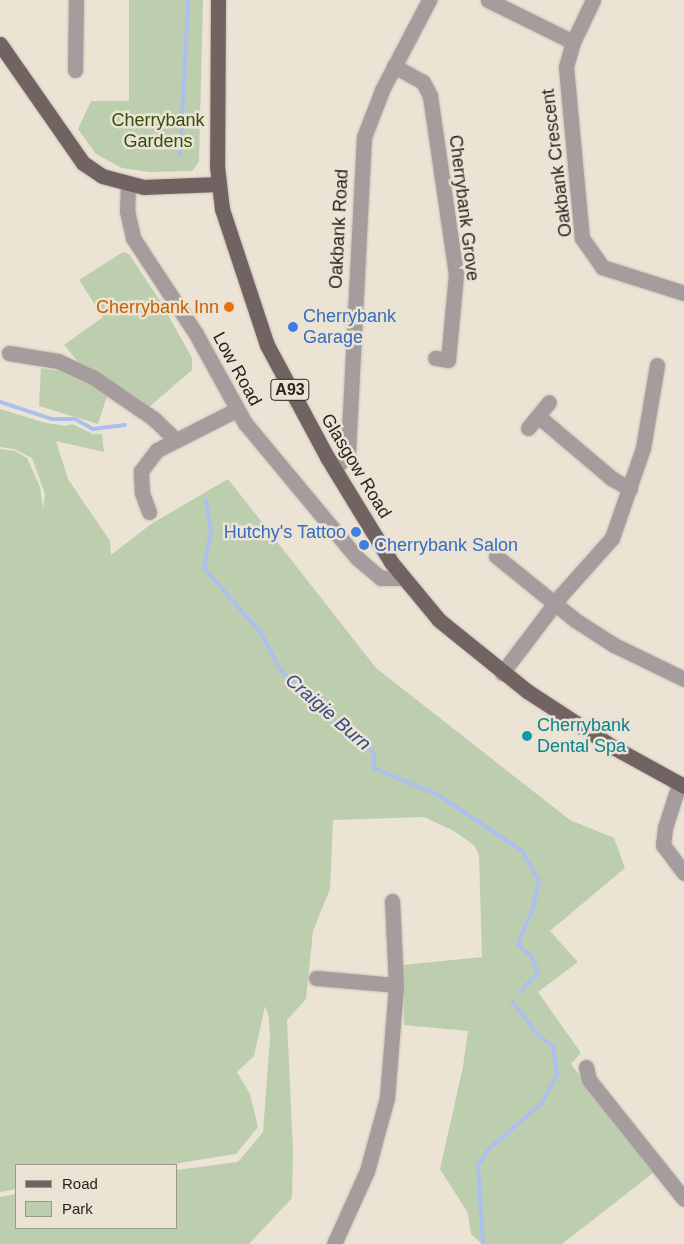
<!DOCTYPE html>
<style>
body{margin:0}
#map{position:relative;width:684px;height:1244px;overflow:hidden;background:#ebe3d4;font-family:Helvetica,sans-serif}
div>[style]{position:absolute}
.green>*{inset:0;background:#bdceaf}
.stream>*{height:4px;margin:-2px;padding:0 2px;transform-origin:2px;border-radius:2px;background:#abc0ed}
.roads{filter:drop-shadow(0 0 1px #c8c1b4) drop-shadow(0 0 1px #c8c1b4)}
.minor>*{height:15px;margin:-7.5px;padding:0 7.5px;transform-origin:7.5px;border-radius:7.5px;background:#a59d9d}
.major>*{height:15px;margin:-7.5px;padding:0 7.5px;transform-origin:7.5px;border-radius:7.5px;background:#716362}
.dots>*{width:14px;height:14px;translate:-50% -50%;box-sizing:border-box;border:2px solid #ebe3d4;border-radius:50%}
span{translate:-50% -50%;white-space:nowrap;text-align:center;line-height:1.15;-webkit-text-stroke:5px #ebe3d4;paint-order:stroke}
.shield-label span{padding:1px 4px;background:#ebe3d4;border:1px solid;border-radius:4px;-webkit-text-stroke-width:0}
.shield-label{font-size:16px;color:#282520;font-weight:700}
.park-label{font-size:18px;color:#314e0b}
.street-label{font-size:18px;color:#282520}
.food-label{font-size:18px;color:#c56008}
.right{translate:-100% -50%;text-align:right}
.shop-label{font-size:18px;color:#366cbe}
.left{translate:0 -50%;text-align:left}
.culture-label{font-size:18px;color:#0d838f}
.water-label{font-size:19px;color:#324a81;font-style:italic}
.legend{position:absolute;left:15px;top:1164px;width:162px;height:65px;box-sizing:border-box;background:#ebe3d4;border:1px solid #9d978c;margin:0;padding:6px 9px;list-style:none;font-size:15px;color:#282520}
.legend li{display:flex;align-items:center;gap:10px;height:25px}
.legend b{width:25px;border:1px solid #9d978c}
</style>
<div id="map">
<div class="green">
<i style="clip-path:polygon(129px 0,203px 0,199px 162px,192px 171px,149px 172px,122px 168px,96px 154px,78px 129px,91px 101px,129px 101px)"></i>
<i style="clip-path:polygon(123px 252px,129px 254px,162px 304px,192px 358px,192px 370px,149px 407px,118px 385px,83px 367px,64px 345px,103px 317px,79px 280px)"></i>
<i style="clip-path:polygon(41px 368px,74px 373px,108px 393px,98px 424px,39px 406px)"></i>
<i style="clip-path:polygon(0 409px,46px 423px,66px 426px,72px 424px,93px 434px,102px 434px,104px 452px,56px 441px,68px 479px,110px 541px,111px 555px,151px 524px,228px 479px,376px 668px,570px 820px,614px 838px,625px 868px,550px 931px,578px 962px,538px 992px,581px 1053px,571px 1064px,653px 1173px,562px 1244px,482px 1244px,471px 1234px,468px 1213px,440px 1169px,463px 1067px,468px 1031px,404px 1025px,403px 965px,482px 957px,479px 855px,474px 845px,452px 830px,424px 817px,333px 820px,330px 889px,313px 931px,306px 999px,287px 1020px,293px 1151px,292px 1198px,249px 1244px,0 1244px,0 1197px,16px 1194px,16px 1228px,176px 1228px,176px 1170px,238px 1162px,263px 1132px,270px 1039px,269px 1017px,265px 1006px,254px 1056px,237px 1072px,250px 1094px,258px 1127px,236px 1154px,167px 1165px,16px 1165px,16px 1189px,0 1192px,0 449px,15px 451px,27px 458px,40px 487px,43px 508px,45px 494px,32px 458px,14px 449px,0 447px)"></i>
</div>
<div class="stream">
<i style="left:180px;top:155px;width:155px;rotate:-87deg"></i>
<i style="left:0;top:402px;width:55px;rotate:18.1deg"></i>
<i style="left:52px;top:419px;width:23px"></i>
<i style="left:75px;top:419px;width:21px;rotate:29deg"></i>
<i style="left:93px;top:429px;width:32px;rotate:-7deg"></i>
<i style="left:206px;top:500px;width:31px;rotate:81deg"></i>
<i style="left:211px;top:531px;width:38px;rotate:101deg"></i>
<i style="left:204px;top:568px;width:86px;rotate:48.8deg"></i>
<i style="left:261px;top:633px;width:41px;rotate:62.2deg"></i>
<i style="left:280px;top:669px;width:34px;rotate:47deg"></i>
<i style="left:303px;top:694px;width:92px;rotate:39.7deg"></i>
<i style="left:374px;top:753px;width:15px;rotate:90deg"></i>
<i style="left:374px;top:768px;width:69px;rotate:22.9deg"></i>
<i style="left:438px;top:795px;width:101px;rotate:33.7deg"></i>
<i style="left:522px;top:851px;width:34px;rotate:60deg"></i>
<i style="left:539px;top:880px;width:29px;rotate:102deg"></i>
<i style="left:533px;top:908px;width:39px;rotate:113deg"></i>
<i style="left:518px;top:944px;width:19px;rotate:43deg"></i>
<i style="left:532px;top:957px;width:16px;rotate:68deg"></i>
<i style="left:538px;top:972px;width:27px;rotate:132deg"></i>
<i style="left:483px;top:1244px;width:79px;rotate:-93.6deg"></i>
<i style="left:478px;top:1165px;width:21px;rotate:-55deg"></i>
<i style="left:490px;top:1148px;width:67px;rotate:-40.8deg"></i>
<i style="left:541px;top:1104px;width:33px;rotate:-61deg"></i>
<i style="left:557px;top:1075px;width:28px;rotate:-98deg"></i>
<i style="left:553px;top:1047px;width:23px;rotate:-139deg"></i>
<i style="left:536px;top:1032px;width:39px;rotate:-128deg"></i>
</div>
<div class="roads">
<div class="minor">
<i style="left:488px;top:0;width:95px;rotate:26.3deg"></i>
<i style="left:593px;top:0;width:47px;rotate:115.5deg"></i>
<i style="left:573px;top:42px;width:26px;rotate:106deg"></i>
<i style="left:566px;top:67px;width:172px;rotate:84.7deg"></i>
<i style="left:582px;top:238px;width:35px;rotate:55deg"></i>
<i style="left:602px;top:267px;width:86px;rotate:17.6deg"></i>
<i style="left:394px;top:66px;width:33px;rotate:29deg"></i>
<i style="left:423px;top:82px;width:16px;rotate:63deg"></i>
<i style="left:430px;top:96px;width:180px;rotate:81.7deg"></i>
<i style="left:456px;top:274px;width:86px;rotate:95.3deg"></i>
<i style="left:448px;top:360px;width:13px;rotate:-171deg"></i>
<i style="left:75px;top:70px;width:70px;rotate:-89.2deg"></i>
<i style="left:128px;top:185px;width:26px;rotate:92deg"></i>
<i style="left:127px;top:211px;width:28px;rotate:77deg"></i>
<i style="left:133px;top:238px;width:115px;rotate:56.7deg"></i>
<i style="left:196px;top:334px;width:102px;rotate:61.2deg"></i>
<i style="left:245px;top:423px;width:175px;rotate:50.3deg"></i>
<i style="left:357px;top:558px;width:31px;rotate:40deg"></i>
<i style="left:381px;top:578px;width:21px"></i>
<i style="left:9px;top:353px;width:50px;rotate:9.3deg"></i>
<i style="left:58px;top:361px;width:38px;rotate:25deg"></i>
<i style="left:93px;top:377px;width:74px;rotate:34.5deg"></i>
<i style="left:154px;top:419px;width:30px;rotate:44deg"></i>
<i style="left:538px;top:416px;width:96px;rotate:40.3deg"></i>
<i style="left:611px;top:478px;width:22px;rotate:30deg"></i>
<i style="left:528px;top:428px;width:33px;rotate:-51deg"></i>
<i style="left:335px;top:469px;width:21px;rotate:-53deg"></i>
<i style="left:348px;top:452px;width:315px;rotate:-87.1deg"></i>
<i style="left:364px;top:137px;width:50px;rotate:-69deg"></i>
<i style="left:382px;top:90px;width:102px;rotate:-62.4deg"></i>
<i style="left:149px;top:512px;width:20px;rotate:-110deg"></i>
<i style="left:142px;top:493px;width:22px;rotate:-93deg"></i>
<i style="left:141px;top:471px;width:26px;rotate:-53deg"></i>
<i style="left:157px;top:450px;width:89px;rotate:-26.9deg"></i>
<i style="left:496px;top:556px;width:102px;rotate:39deg"></i>
<i style="left:575px;top:620px;width:46px;rotate:32.7deg"></i>
<i style="left:614px;top:645px;width:78px;rotate:25.9deg"></i>
<i style="left:502px;top:673px;width:99px;rotate:-52.8deg"></i>
<i style="left:562px;top:594px;width:75px;rotate:-48.2deg"></i>
<i style="left:612px;top:538px;width:95px;rotate:-71deg"></i>
<i style="left:643px;top:448px;width:84px;rotate:-80.4deg"></i>
<i style="left:679px;top:784px;width:46px;rotate:107.7deg"></i>
<i style="left:665px;top:828px;width:17px;rotate:97deg"></i>
<i style="left:663px;top:845px;width:35px;rotate:53deg"></i>
<i style="left:316px;top:978px;width:80px;rotate:5deg"></i>
<i style="left:586px;top:1067px;width:13px;rotate:77deg"></i>
<i style="left:589px;top:1080px;width:152px;rotate:51.4deg"></i>
<i style="left:334px;top:1244px;width:80px;rotate:-65.7deg"></i>
<i style="left:367px;top:1171px;width:76px;rotate:-74.7deg"></i>
<i style="left:387px;top:1098px;width:113px;rotate:-85.4deg"></i>
<i style="left:396px;top:985px;width:84px;rotate:-92.7deg"></i>
</div>
<div class="major">
<i style="left:218px;top:0;width:166px;rotate:90.3deg"></i>
<i style="left:217px;top:166px;width:43px;rotate:83.4deg"></i>
<i style="left:222px;top:209px;width:143px;rotate:71.7deg"></i>
<i style="left:267px;top:345px;width:127px;rotate:61.8deg"></i>
<i style="left:327px;top:457px;width:123px;rotate:58.6deg"></i>
<i style="left:391px;top:562px;width:75px;rotate:50.4deg"></i>
<i style="left:439px;top:620px;width:113px;rotate:38.9deg"></i>
<i style="left:527px;top:691px;width:103px;rotate:33.1deg"></i>
<i style="left:613px;top:747px;width:81px;rotate:28.8deg"></i>
<i style="left:0;top:44px;width:145px;rotate:55.1deg"></i>
<i style="left:83px;top:163px;width:23px;rotate:34deg"></i>
<i style="left:102px;top:176px;width:43px;rotate:14.7deg"></i>
<i style="left:144px;top:187px;width:74px;rotate:-2.3deg"></i>
</div>
</div>
<div class="dots">
<i style="left:229px;top:307px;background:#e8710a"></i>
<i style="left:293px;top:327px;background:#3f7fe0"></i>
<i style="left:356px;top:532px;background:#3f7fe0"></i>
<i style="left:364px;top:545px;background:#3f7fe0"></i>
<i style="left:527px;top:736px;background:#0f9aa8"></i>
</div>
<div class="shield-label">
<span style="left:290px;top:390px">A93</span>
</div>
<div class="park-label">
<span style="left:158px;top:131px">Cherrybank<br>Gardens</span>
</div>
<div class="street-label">
<span style="left:557px;top:163px;rotate:-97deg">Oakbank Crescent</span>
<span style="left:464px;top:208px;rotate:83deg">Cherrybank Grove</span>
<span style="left:339px;top:229px;rotate:-87deg">Oakbank Road</span>
<span style="left:237px;top:369px;rotate:61deg">Low Road</span>
<span style="left:356px;top:466px;rotate:59deg">Glasgow Road</span>
</div>
<div class="food-label">
<span class="right" style="left:219px;top:307px">Cherrybank Inn</span>
</div>
<div class="shop-label">
<span class="left" style="left:303px;top:327px">Cherrybank<br>Garage</span>
<span class="right" style="left:346px;top:532px">Hutchy's Tattoo</span>
<span class="left" style="left:374px;top:545px">Cherrybank Salon</span>
</div>
<div class="culture-label">
<span class="left" style="left:537px;top:736px">Cherrybank<br>Dental Spa</span>
</div>
<div class="water-label">
<span style="left:328px;top:712px;rotate:41deg">Craigie Burn</span>
</div>
<ul class="legend">
<li><b style="height:6px;background:#716362"></b>Road</li>
<li><b style="height:14px;background:#bdceaf"></b>Park</li>
</ul>
</div>
